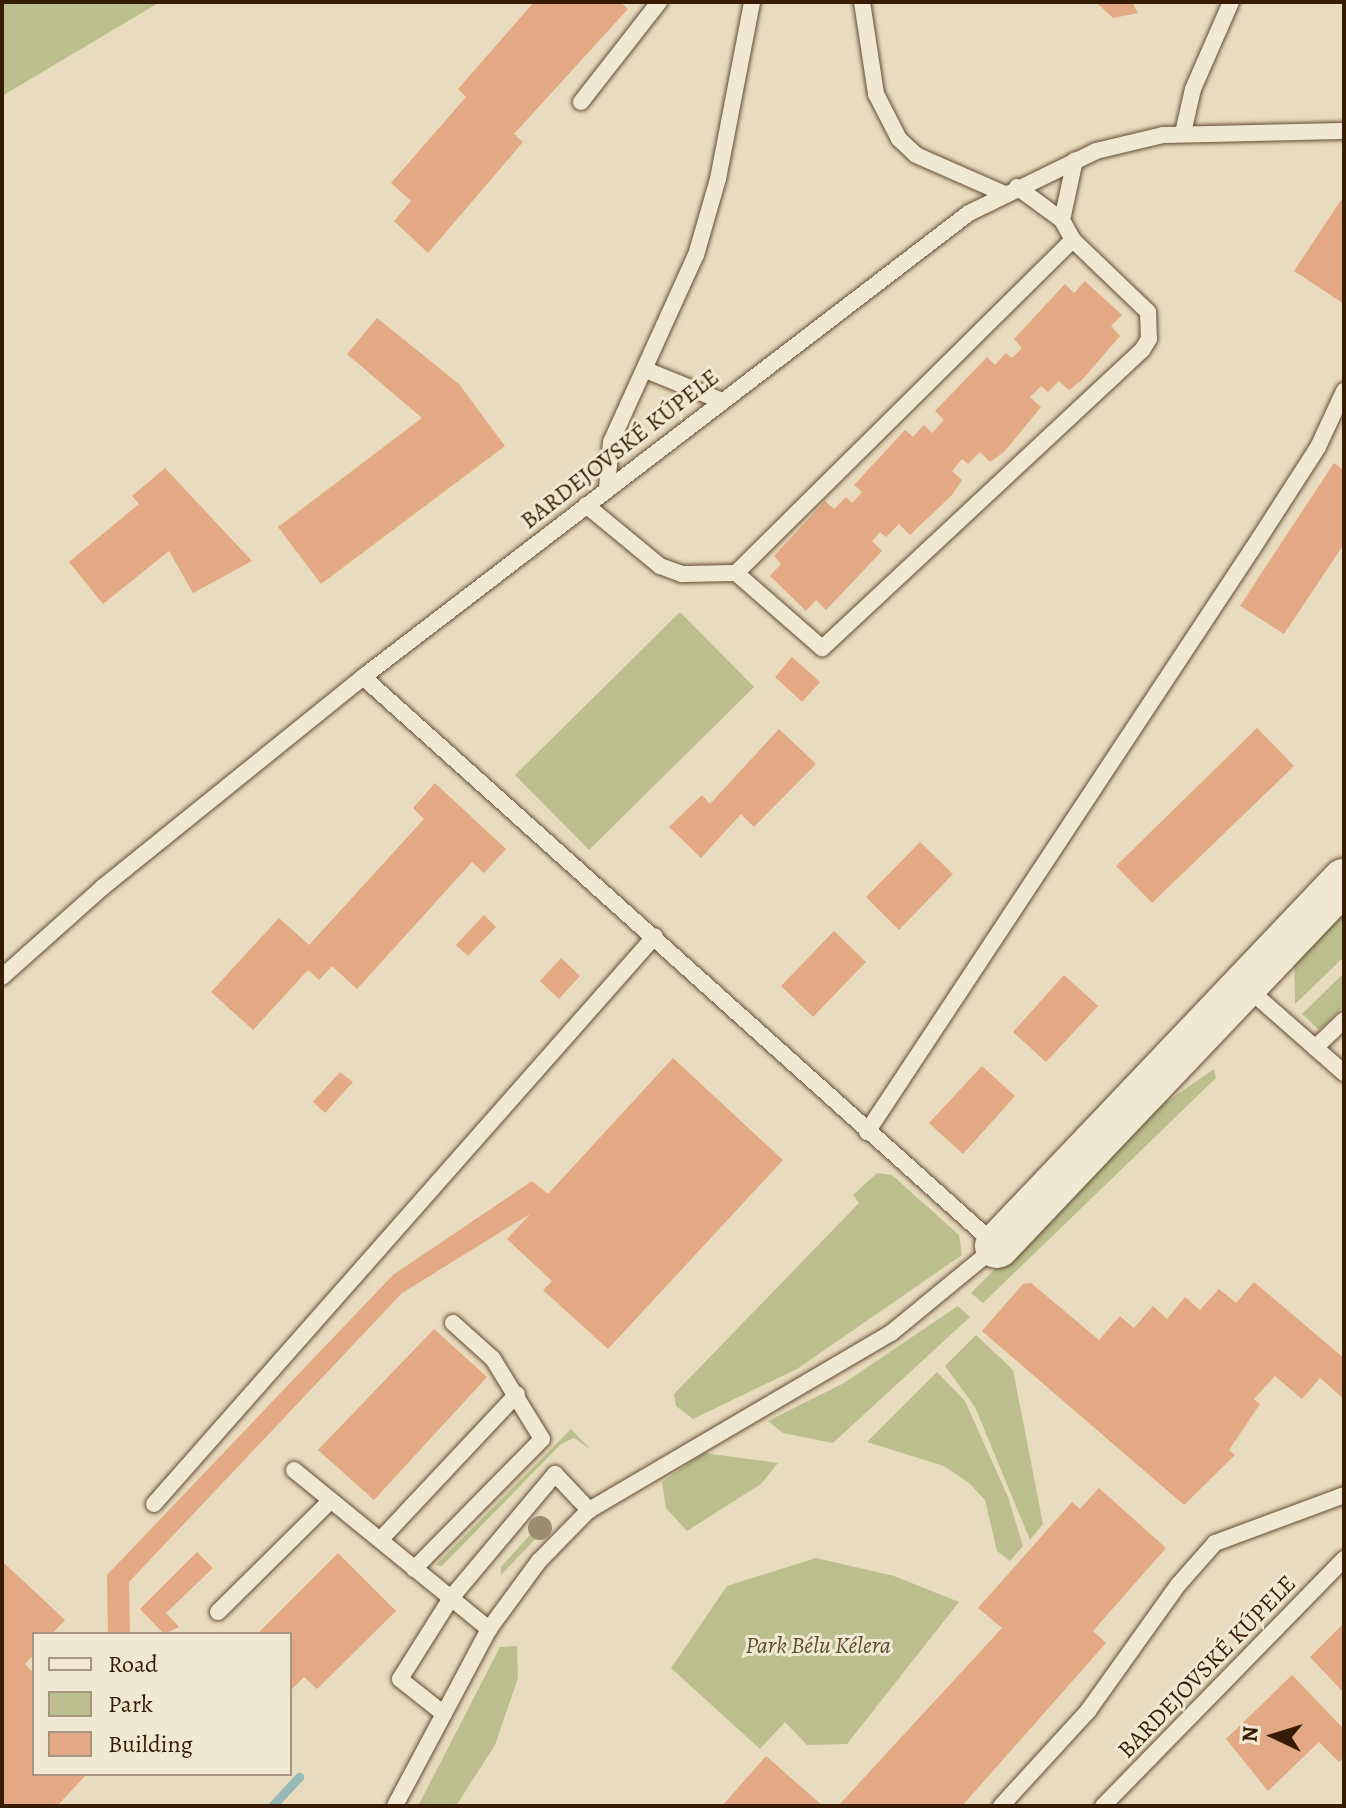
<!DOCTYPE html>
<meta charset="utf-8">
<style>
body{margin:0}
#map{position:relative;width:1346px;height:1808px;overflow:hidden;background:#e9dbbd;font-family:Alegreya,serif}
div>[style]{position:absolute}
.green>*{inset:0;background:#bbbf8e}
.stream>*{height:9px;margin:-4.5px;padding:0 4.5px;transform-origin:4.5px;border-radius:4.5px;background:#99b9b8}
.building>*{inset:0;background:#e3a984}
.roads{filter:drop-shadow(0 0 2px #634c32) drop-shadow(0 0 2px #634c32)}
.lane>*{height:16px;margin:-8px;padding:0 8px;transform-origin:8px;border-radius:8px;background:#f1e8d4}
.secondary>*{height:44px;margin:-22px;padding:0 22px;transform-origin:22px;border-radius:22px;background:#f1e8d4}
.trees>*{width:24px;height:24px;margin:-12px;border-radius:50%;background:#9d8d6e}
span{translate:-50% -50%;white-space:nowrap;text-align:center;line-height:1.15;-webkit-text-stroke:6px #f1e8d4;paint-order:stroke}
.street-label{font-size:24px;color:#361c03}
.park-label{font-size:24px;color:#5e4d2d;font-style:italic}
.frame{position:absolute;inset:0;border:4px solid #361c03;pointer-events:none}
.legend{position:absolute;left:32px;top:1632px;width:260px;height:144px;box-sizing:border-box;background:#f1e8d4;border:2px solid #a69680;margin:0;padding:10px 14px;list-style:none;font-size:24px;color:#361c03}
.legend li{display:flex;align-items:center;gap:16px;height:40px}
.legend b{width:40px;border:2px solid #a69680}
.north{position:absolute;left:1234px;top:1696px;width:80px;height:80px;-webkit-text-stroke:6px #f1e8d4;paint-order:stroke;rotate:274deg;font-size:22px;font-weight:700;line-height:32px;text-align:center;color:#361c03}
.north::after{content:'';display:block;margin:auto;width:28px;height:36px;background:#361c03;clip-path:polygon(50% 0,100% 100%,50% 72%,0 100%)}
</style>
<div id="map">
<div class="green">
<i style="clip-path:polygon(2px 2px,160px 2px,2px 96px)"></i>
<i style="clip-path:polygon(680px 612px,754px 687px,589px 850px,515px 775px)"></i>
<i style="clip-path:polygon(1344px 902px,1344px 957px,1295px 1004px,1294px 954px)"></i>
<i style="clip-path:polygon(1344px 973px,1344px 1006px,1319px 1030px,1302px 1014px)"></i>
<i style="clip-path:polygon(1214px 1069px,1216px 1078px,983px 1303px,971px 1293px,1149px 1114px)"></i>
<i style="clip-path:polygon(877px 1173px,892px 1175px,959px 1235px,962px 1255px,797px 1369px,693px 1419px,676px 1406px,674px 1394px,859px 1203px,853px 1195px)"></i>
<i style="clip-path:polygon(958px 1306px,970px 1317px,833px 1443px,783px 1433px,768px 1421px,844px 1383px)"></i>
<i style="clip-path:polygon(976px 1335px,1013px 1370px,1043px 1524px,1030px 1540px,975px 1407px,945px 1366px)"></i>
<i style="clip-path:polygon(937px 1372px,965px 1401px,1008px 1497px,1023px 1546px,1010px 1561px,997px 1551px,985px 1500px,969px 1483px,944px 1466px,867px 1442px)"></i>
<i style="clip-path:polygon(571px 1429px,590px 1449px,574px 1438px,561px 1444px,442px 1566px,436px 1565px)"></i>
<i style="clip-path:polygon(704px 1453px,778px 1463px,761px 1484px,687px 1531px,666px 1508px,662px 1482px)"></i>
<i style="clip-path:polygon(544px 1519px,546px 1528px,501px 1575px,501px 1567px)"></i>
<i style="clip-path:polygon(816px 1558px,894px 1576px,959px 1602px,847px 1744px,807px 1745px,785px 1722px,760px 1749px,671px 1668px,727px 1586px)"></i>
<i style="clip-path:polygon(517px 1646px,518px 1678px,495px 1745px,456px 1806px,418px 1806px,500px 1647px)"></i>
</div>
<div class="stream">
<i style="left:272px;top:1806px;width:40px;rotate:-47deg"></i>
</div>
<div class="building">
<i style="clip-path:polygon(534px 2px,620px 2px,628px 9px,514px 134px,523px 142px,428px 253px,394px 221px,411px 201px,391px 183px,466px 97px,458px 89px)"></i>
<i style="clip-path:polygon(1096px 2px,1132px 2px,1138px 13px,1113px 18px)"></i>
<i style="clip-path:polygon(1341px 200px,1344px 202px,1344px 304px,1294px 271px)"></i>
<i style="clip-path:polygon(1085px 281px,1122px 315px,1111px 326px,1120px 336px,1082px 380px,1069px 390px,1059px 381px,1048px 392px,1041px 386px,1030px 397px,1041px 407px,1004px 452px,990px 462px,980px 452px,968px 464px,962px 459px,952px 471px,962px 480px,952px 495px,910px 535px,899px 524px,886px 537px,880px 532px,872px 541px,882px 551px,826px 610px,816px 600px,806px 611px,770px 576px,781px 564px,774px 556px,825px 501px,834px 509px,846px 497px,852px 503px,862px 492px,854px 485px,905px 430px,913px 437px,924px 425px,932px 433px,944px 420px,935px 411px,987px 357px,995px 365px,1006px 353px,1012px 358px,1022px 348px,1014px 339px,1065px 284px,1074px 293px)"></i>
<i style="clip-path:polygon(377px 318px,459px 384px,505px 446px,321px 584px,278px 527px,422px 418px,347px 354px)"></i>
<i style="clip-path:polygon(1334px 463px,1344px 470px,1344px 544px,1284px 634px,1240px 606px)"></i>
<i style="clip-path:polygon(165px 468px,252px 561px,193px 593px,169px 551px,103px 604px,69px 562px,139px 504px,132px 496px)"></i>
<i style="clip-path:polygon(792px 657px,820px 682px,802px 702px,775px 677px)"></i>
<i style="clip-path:polygon(1257px 728px,1294px 766px,1152px 903px,1116px 866px)"></i>
<i style="clip-path:polygon(779px 729px,816px 764px,754px 827px,741px 814px,701px 858px,669px 827px,702px 795px,710px 804px)"></i>
<i style="clip-path:polygon(435px 783px,506px 849px,484px 873px,472px 862px,357px 989px,332px 966px,319px 980px,308px 970px,253px 1030px,211px 992px,279px 918px,309px 945px,424px 819px,413px 808px)"></i>
<i style="clip-path:polygon(920px 842px,953px 874px,899px 930px,866px 897px)"></i>
<i style="clip-path:polygon(484px 915px,496px 927px,468px 956px,456px 945px)"></i>
<i style="clip-path:polygon(834px 931px,866px 962px,813px 1017px,781px 986px)"></i>
<i style="clip-path:polygon(561px 958px,580px 976px,559px 999px,540px 981px)"></i>
<i style="clip-path:polygon(1064px 975px,1098px 1006px,1046px 1062px,1013px 1032px)"></i>
<i style="clip-path:polygon(673px 1058px,783px 1160px,608px 1349px,543px 1290px,552px 1281px,507px 1239px,530px 1214px,402px 1293px,129px 1582px,130px 1634px,108px 1634px,107px 1575px,393px 1275px,532px 1181px,548px 1194px)"></i>
<i style="clip-path:polygon(982px 1066px,1015px 1096px,963px 1154px,929px 1123px)"></i>
<i style="clip-path:polygon(340px 1072px,353px 1082px,325px 1113px,313px 1102px)"></i>
<i style="clip-path:polygon(1254px 1282px,1344px 1358px,1344px 1399px,1320px 1378px,1302px 1399px,1275px 1376px,1254px 1399px,1260px 1404px,1229px 1450px,1235px 1455px,1184px 1505px,982px 1331px,1023px 1284px,1031px 1283px,1099px 1340px,1120px 1316px,1134px 1328px,1153px 1306px,1167px 1319px,1185px 1297px,1200px 1310px,1219px 1289px,1236px 1303px)"></i>
<i style="clip-path:polygon(434px 1329px,487px 1377px,374px 1500px,318px 1450px)"></i>
<i style="clip-path:polygon(1099px 1488px,1166px 1548px,1093px 1631px,1106px 1643px,962px 1806px,838px 1806px,1002px 1628px,978px 1608px,1072px 1502px,1080px 1509px)"></i>
<i style="clip-path:polygon(197px 1552px,213px 1568px,166px 1613px,179px 1627px,164px 1634px,140px 1609px)"></i>
<i style="clip-path:polygon(338px 1553px,396px 1611px,317px 1689px,304px 1677px,290px 1691px,290px 1634px,257px 1634px)"></i>
<i style="clip-path:polygon(2px 1561px,65px 1620px,52px 1634px,34px 1634px,34px 1654px,25px 1664px,34px 1674px,34px 1774px,87px 1774px,57px 1806px,2px 1806px)"></i>
<i style="clip-path:polygon(1344px 1623px,1344px 1693px,1310px 1657px)"></i>
<i style="clip-path:polygon(1292px 1675px,1344px 1729px,1344px 1757px,1339px 1762px,1319px 1742px,1268px 1791px,1226px 1739px)"></i>
<i style="clip-path:polygon(766px 1756px,791px 1778px,823px 1806px,722px 1806px)"></i>
</div>
<div class="roads">
<div class="lane">
<i style="left:862px;top:2px;width:93px;rotate:81.3deg"></i>
<i style="left:876px;top:94px;width:51px;rotate:62.9deg"></i>
<i style="left:899px;top:139px;width:23px;rotate:43deg"></i>
<i style="left:916px;top:155px;width:97px;rotate:23.7deg"></i>
<i style="left:581px;top:102px;width:127px;rotate:-52deg"></i>
<i style="left:1183px;top:133px;width:45px;rotate:-77.2deg"></i>
<i style="left:1193px;top:89px;width:95px;rotate:-66.4deg"></i>
<i style="left:1017px;top:187px;width:56px;rotate:36.3deg"></i>
<i style="left:1073px;top:240px;width:104px;rotate:43.8deg"></i>
<i style="left:1148px;top:312px;width:27px;rotate:88deg"></i>
<i style="left:1149px;top:339px;width:13px;rotate:122deg"></i>
<i style="left:1142px;top:350px;width:437px;rotate:137deg"></i>
<i style="left:822px;top:648px;width:114px;rotate:-138.9deg"></i>
<i style="left:736px;top:573px;width:474px;rotate:-44.7deg"></i>
<i style="left:1073px;top:240px;width:23px;rotate:-119deg"></i>
<i style="left:1062px;top:220px;width:61px;rotate:-77.8deg"></i>
<i style="left:646px;top:370px;width:82px;rotate:22.2deg"></i>
<i style="left:607px;top:488px;width:46px;rotate:-85deg"></i>
<i style="left:611px;top:442px;width:205px;rotate:-65.6deg"></i>
<i style="left:696px;top:255px;width:79px;rotate:-73.9deg"></i>
<i style="left:718px;top:179px;width:180px;rotate:-79.1deg"></i>
<i style="left:586px;top:505px;width:96px;rotate:39.5deg"></i>
<i style="left:660px;top:566px;width:23px;rotate:20deg"></i>
<i style="left:682px;top:574px;width:54px;rotate:-1.1deg"></i>
<i style="left:363px;top:677px;width:852px;rotate:41.91deg"></i>
<i style="left:997px;top:1246px;width:137px;rotate:140.6deg"></i>
<i style="left:891px;top:1333px;width:350px;rotate:149.6deg"></i>
<i style="left:589px;top:1510px;width:71px;rotate:134.4deg"></i>
<i style="left:539px;top:1561px;width:84px;rotate:126.3deg"></i>
<i style="left:489px;top:1629px;width:200px;rotate:118deg"></i>
<i style="left:2px;top:977px;width:135px;rotate:-41.7deg"></i>
<i style="left:103px;top:887px;width:334px;rotate:-38.9deg"></i>
<i style="left:363px;top:677px;width:763px;rotate:-37.44deg"></i>
<i style="left:969px;top:213px;width:141px;rotate:-26deg"></i>
<i style="left:1096px;top:151px;width:69px;rotate:-13.4deg"></i>
<i style="left:1163px;top:135px;width:181px;rotate:-1.3deg"></i>
<i style="left:1245px;top:986px;width:132px;rotate:41.3deg"></i>
<i style="left:1315px;top:1048px;width:40px;rotate:-44deg"></i>
<i style="left:867px;top:1132px;width:700px;rotate:-56.54deg"></i>
<i style="left:1253px;top:548px;width:120px;rotate:-57.2deg"></i>
<i style="left:1318px;top:447px;width:62px;rotate:-65.1deg"></i>
<i style="left:294px;top:1470px;width:252px;rotate:39.2deg"></i>
<i style="left:154px;top:1504px;width:757px;rotate:-48.59deg"></i>
<i style="left:380px;top:1540px;width:200px;rotate:-46.8deg"></i>
<i style="left:414px;top:1569px;width:182px;rotate:-45.4deg"></i>
<i style="left:542px;top:1439px;width:94px;rotate:-121.5deg"></i>
<i style="left:493px;top:1359px;width:54px;rotate:-138deg"></i>
<i style="left:218px;top:1612px;width:155px;rotate:-44.7deg"></i>
<i style="left:444px;top:1714px;width:56px;rotate:-141.5deg"></i>
<i style="left:400px;top:1679px;width:96px;rotate:-57.8deg"></i>
<i style="left:451px;top:1598px;width:162px;rotate:-50deg"></i>
<i style="left:555px;top:1474px;width:50px;rotate:46.6deg"></i>
<i style="left:1001px;top:1806px;width:129px;rotate:-47.5deg"></i>
<i style="left:1088px;top:1711px;width:155px;rotate:-54.5deg"></i>
<i style="left:1178px;top:1585px;width:56px;rotate:-48.6deg"></i>
<i style="left:1215px;top:1543px;width:138px;rotate:-20.4deg"></i>
<i style="left:1103px;top:1806px;width:345px;rotate:-45.7deg"></i>
</div>
<div class="secondary">
<i style="left:997px;top:1246px;width:504px;rotate:-46.45deg"></i>
</div>
</div>
<div class="trees">
<i style="left:540px;top:1528px"></i>
</div>
<div class="street-label">
<span style="left:620px;top:449px;rotate:-38deg">BARDEJOVSKÉ KÚPELE</span>
<span style="left:1207px;top:1667px;rotate:-46deg">BARDEJOVSKÉ KÚPELE</span>
</div>
<div class="park-label">
<span style="left:818px;top:1646px">Park Bélu Kélera</span>
</div>
<div class="frame"></div>
<ul class="legend">
<li><b style="height:10px;background:#f1e8d4"></b>Road</li>
<li><b style="height:22px;background:#bbbf8e"></b>Park</li>
<li><b style="height:22px;background:#e3a984"></b>Building</li>
</ul>
<div class="north">N</div>
</div>
